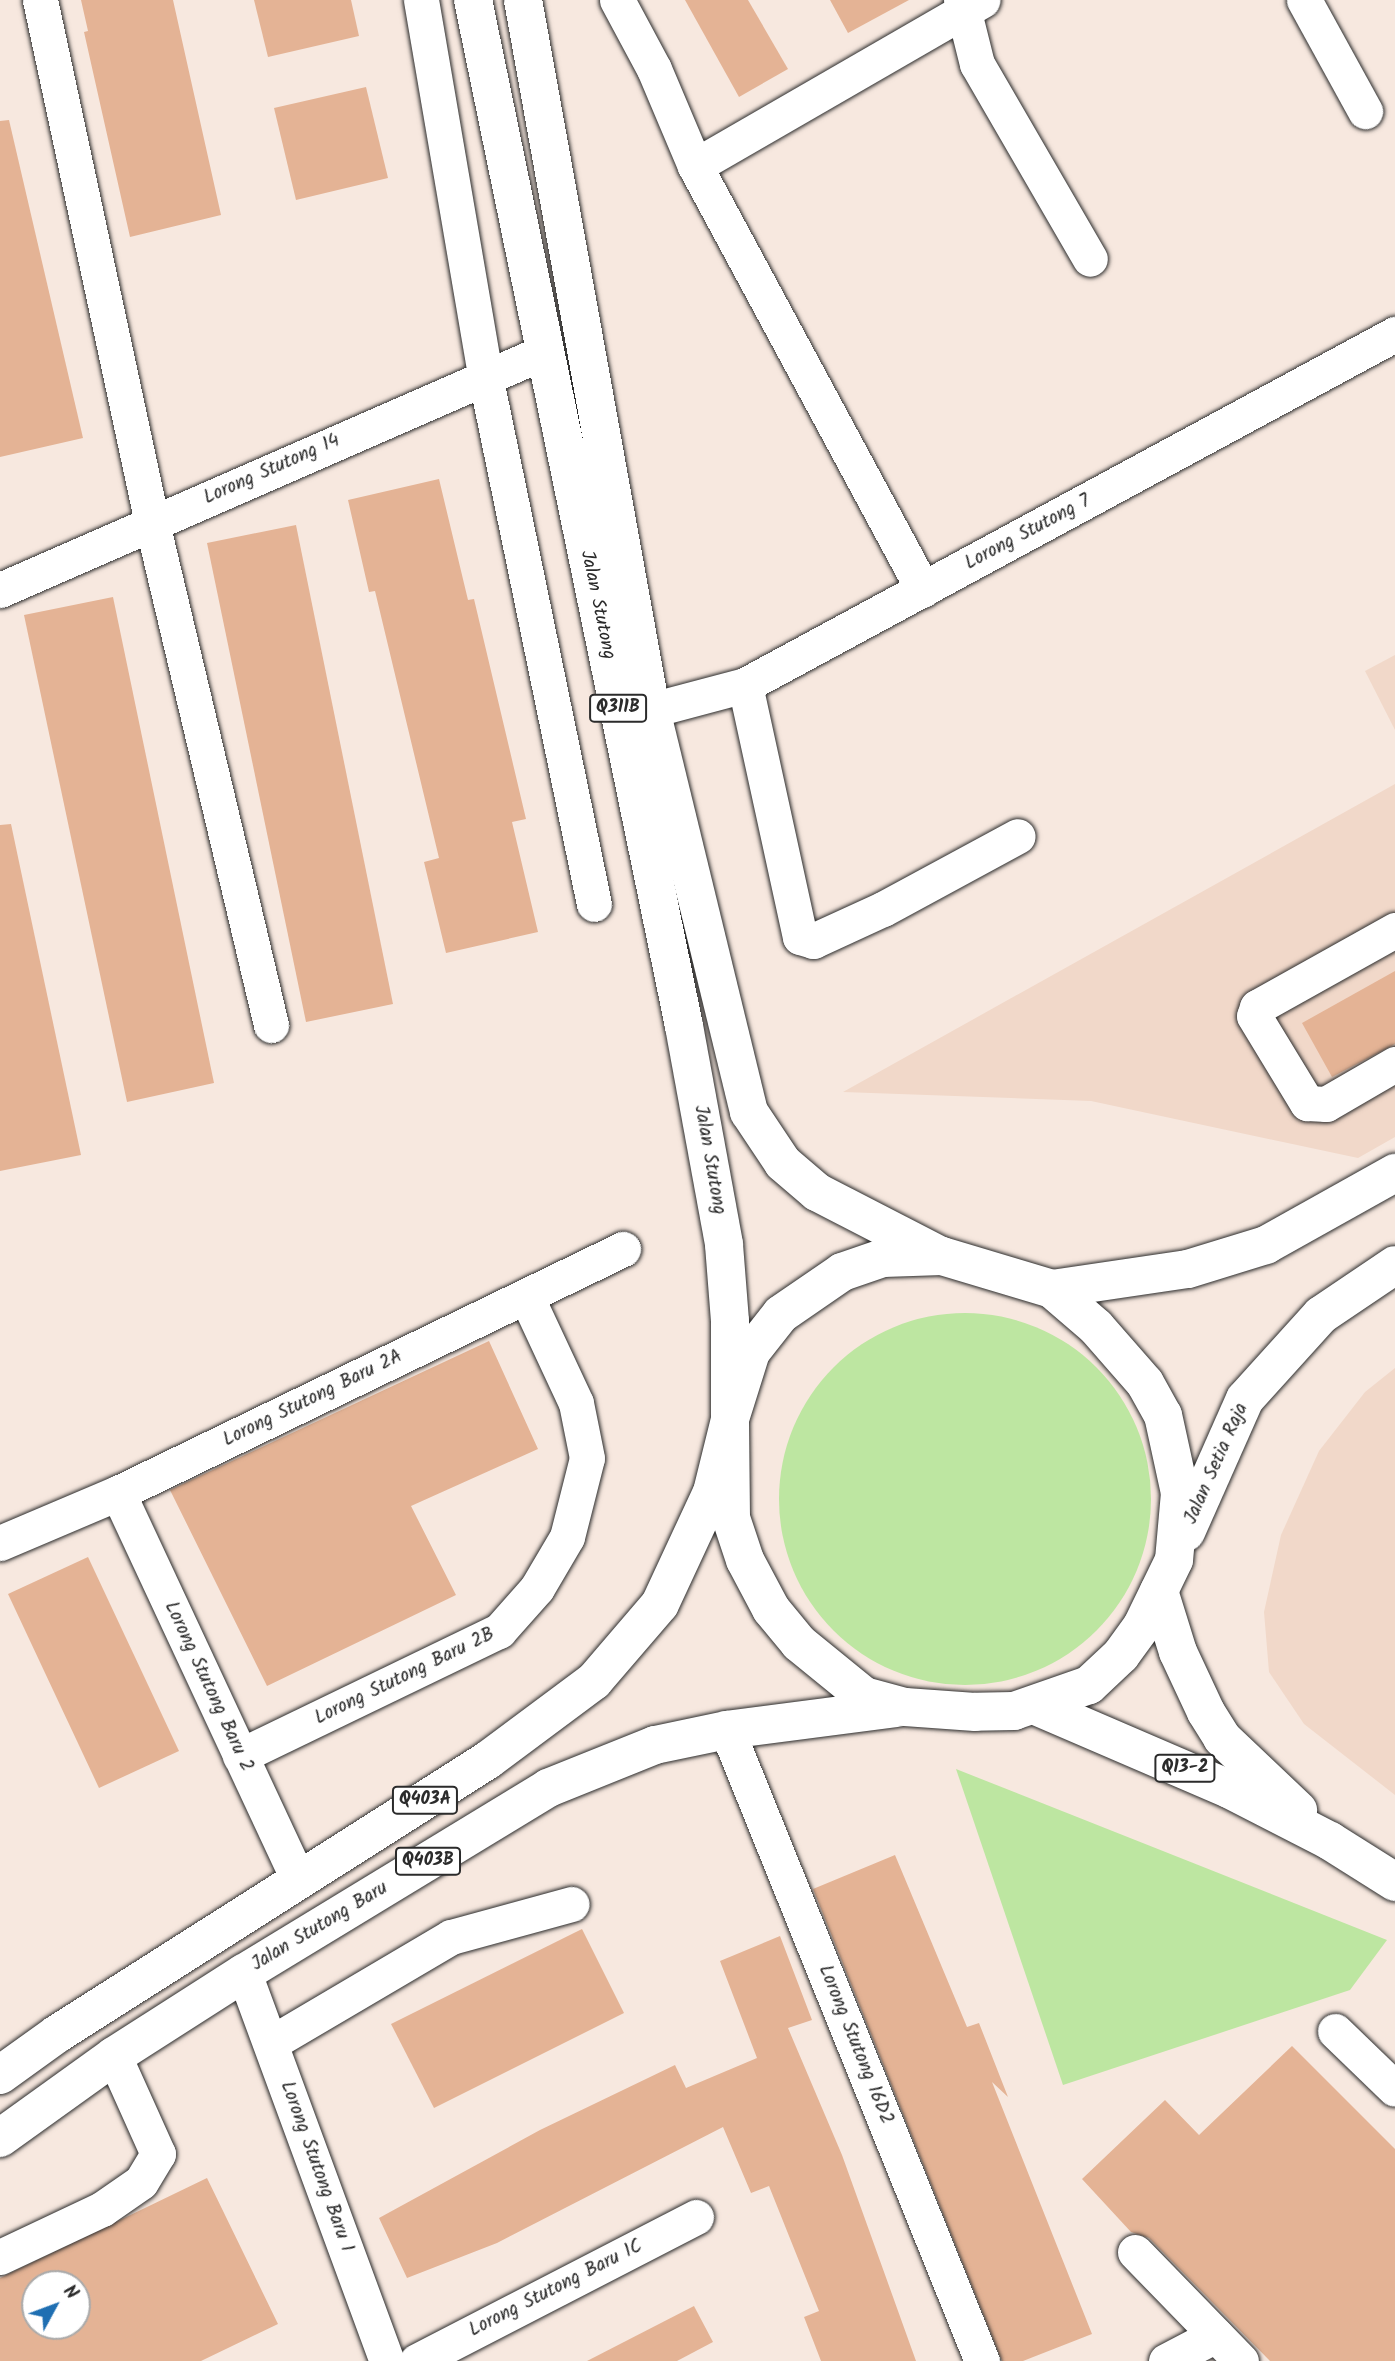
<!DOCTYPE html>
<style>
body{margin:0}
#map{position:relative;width:1395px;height:2361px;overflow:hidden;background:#f7e8df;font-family:Kalam,sans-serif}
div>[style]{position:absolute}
.built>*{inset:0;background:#f1d8c9}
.green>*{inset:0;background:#bde6a1}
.round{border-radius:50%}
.building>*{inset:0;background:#e4b395}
.roads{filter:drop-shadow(0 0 2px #2b2b2b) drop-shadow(0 0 2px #2b2b2b)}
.minor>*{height:35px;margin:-17.5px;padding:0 17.5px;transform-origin:17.5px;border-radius:17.5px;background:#fff}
.major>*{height:38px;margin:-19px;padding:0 19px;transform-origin:19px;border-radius:19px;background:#fff}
span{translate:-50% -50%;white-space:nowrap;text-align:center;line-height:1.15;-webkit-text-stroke:7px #fff;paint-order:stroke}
.shield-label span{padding:2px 5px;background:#fff;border:2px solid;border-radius:5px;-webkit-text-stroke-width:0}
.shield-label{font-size:18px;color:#2b2b2b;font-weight:700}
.street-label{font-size:19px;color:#2b2b2b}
.north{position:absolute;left:21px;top:2270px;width:70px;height:70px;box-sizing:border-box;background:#fff;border:2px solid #aaa;border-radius:50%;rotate:49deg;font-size:19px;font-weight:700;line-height:28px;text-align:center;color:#2b2b2b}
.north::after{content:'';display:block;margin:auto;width:24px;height:32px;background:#1f6fb2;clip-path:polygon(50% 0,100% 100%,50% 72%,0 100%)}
</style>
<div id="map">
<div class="built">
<i style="clip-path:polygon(1395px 655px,1395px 730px,1365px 671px)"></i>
<i style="clip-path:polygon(1395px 784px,1395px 1137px,1358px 1158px,1091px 1101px,843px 1092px)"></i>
<i style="clip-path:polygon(1395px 1368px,1395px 1795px,1304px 1724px,1269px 1672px,1264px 1612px,1281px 1535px,1319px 1451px,1365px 1392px)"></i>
</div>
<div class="green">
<i class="round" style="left:779px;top:1313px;width:372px;height:372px"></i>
<i style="clip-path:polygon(956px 1769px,1387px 1940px,1350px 1990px,1063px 2085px)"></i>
</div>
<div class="building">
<i style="clip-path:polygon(81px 0,173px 0,221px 215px,130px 237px,84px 32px,88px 31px)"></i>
<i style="clip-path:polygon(254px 0,351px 0,359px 36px,268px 57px)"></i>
<i style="clip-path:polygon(685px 0,748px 0,788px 69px,739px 97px)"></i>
<i style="clip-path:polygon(830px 0,909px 0,848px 33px)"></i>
<i style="clip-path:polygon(366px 87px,388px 178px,296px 200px,274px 108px)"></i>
<i style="clip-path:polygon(9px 120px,83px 438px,0 457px,0 121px)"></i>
<i style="clip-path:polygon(439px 479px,468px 600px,474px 599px,526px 819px,512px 822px,538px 932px,446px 953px,424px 862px,439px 858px,375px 591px,369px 592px,348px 500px)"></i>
<i style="clip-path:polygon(296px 525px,393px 1004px,306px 1022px,207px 543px)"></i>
<i style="clip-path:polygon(113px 597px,214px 1083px,127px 1102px,24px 615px)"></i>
<i style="clip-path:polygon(11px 824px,81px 1155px,0 1171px,0 825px)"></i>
<i style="clip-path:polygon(1395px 971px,1395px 1044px,1332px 1077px,1302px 1023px)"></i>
<i style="clip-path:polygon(489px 1341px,538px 1449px,411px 1506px,456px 1595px,267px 1686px,170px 1490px)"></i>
<i style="clip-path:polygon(88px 1557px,179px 1751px,99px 1788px,8px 1594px)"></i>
<i style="clip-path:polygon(895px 1855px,967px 2027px,979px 2023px,1008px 2097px,992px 2082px,1092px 2334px,1023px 2361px,1002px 2361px,813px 1889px)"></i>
<i style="clip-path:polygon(582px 1929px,624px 2013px,434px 2108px,391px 2024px)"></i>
<i style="clip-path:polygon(780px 1936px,812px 2020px,788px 2028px,842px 2155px,916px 2361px,821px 2361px,804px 2317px,819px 2311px,769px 2186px,751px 2193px,723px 2127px,497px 2243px,407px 2278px,379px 2218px,540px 2130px,675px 2065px,686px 2088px,757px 2058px,720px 1961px)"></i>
<i style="clip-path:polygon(1292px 2046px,1395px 2149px,1395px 2361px,1270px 2361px,1149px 2238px,1131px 2232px,1082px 2179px,1165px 2100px,1199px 2135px)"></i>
<i style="clip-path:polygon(evenodd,207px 2178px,278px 2324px,201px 2361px,0 2361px,0 2278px,207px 2178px,35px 2284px,77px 2284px,77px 2326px,35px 2326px,35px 2284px)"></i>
<i style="clip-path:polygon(694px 2306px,713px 2342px,677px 2361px,587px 2361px)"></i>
</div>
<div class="roads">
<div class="minor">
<i style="left:40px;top:0;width:535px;rotate:77.91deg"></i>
<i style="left:152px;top:523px;width:516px;rotate:76.66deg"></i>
<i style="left:421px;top:0;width:380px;rotate:80.3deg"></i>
<i style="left:485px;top:375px;width:540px;rotate:78.36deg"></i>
<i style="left:617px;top:0;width:78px;rotate:61.8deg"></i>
<i style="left:654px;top:69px;width:105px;rotate:67.1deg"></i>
<i style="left:695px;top:166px;width:481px;rotate:61.7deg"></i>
<i style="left:961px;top:0;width:66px;rotate:76deg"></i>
<i style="left:977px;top:64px;width:225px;rotate:59.9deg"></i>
<i style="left:1304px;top:0;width:127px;rotate:61.2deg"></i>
<i style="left:695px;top:166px;width:332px;rotate:-30deg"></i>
<i style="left:0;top:590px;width:594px;rotate:-23.63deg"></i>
<i style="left:745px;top:685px;width:258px;rotate:77.7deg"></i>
<i style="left:800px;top:937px;width:14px;rotate:17deg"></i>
<i style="left:813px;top:941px;width:77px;rotate:-24.6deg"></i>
<i style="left:883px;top:909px;width:153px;rotate:-28.4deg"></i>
<i style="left:651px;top:710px;width:97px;rotate:-14.9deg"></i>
<i style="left:745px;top:685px;width:739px;rotate:-28.37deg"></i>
<i style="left:1395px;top:930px;width:158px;rotate:150.8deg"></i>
<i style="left:1257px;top:1007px;width:9px;rotate:108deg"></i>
<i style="left:1254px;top:1016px;width:102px;rotate:58.7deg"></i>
<i style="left:1307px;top:1103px;width:19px;rotate:3deg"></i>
<i style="left:1326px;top:1104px;width:80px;rotate:-30.1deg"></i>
<i style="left:118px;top:1493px;width:426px;rotate:65deg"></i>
<i style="left:0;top:1543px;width:128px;rotate:-23deg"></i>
<i style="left:118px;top:1493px;width:561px;rotate:-25.79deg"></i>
<i style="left:727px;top:1730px;width:681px;rotate:68deg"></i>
<i style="left:240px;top:1756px;width:288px;rotate:-25.8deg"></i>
<i style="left:499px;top:1631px;width:57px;rotate:-48.5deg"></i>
<i style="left:537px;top:1588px;width:59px;rotate:-59.5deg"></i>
<i style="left:567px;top:1537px;width:81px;rotate:-75.8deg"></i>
<i style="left:587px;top:1458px;width:56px;rotate:-101.3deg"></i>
<i style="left:576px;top:1403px;width:118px;rotate:-115deg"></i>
<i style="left:244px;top:1973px;width:414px;rotate:69.8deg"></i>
<i style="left:1335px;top:2031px;width:83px;rotate:44deg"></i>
<i style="left:271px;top:2043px;width:209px;rotate:-30.5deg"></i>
<i style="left:451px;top:1937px;width:125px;rotate:-15.3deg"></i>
<i style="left:1135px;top:2252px;width:152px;rotate:45.8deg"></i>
<i style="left:0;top:2257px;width:113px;rotate:-25.2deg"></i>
<i style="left:102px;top:2209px;width:47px;rotate:-34.7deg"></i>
<i style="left:141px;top:2182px;width:33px;rotate:-59deg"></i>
<i style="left:158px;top:2154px;width:107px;rotate:-114.2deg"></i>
<i style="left:417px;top:2361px;width:314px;rotate:-27.3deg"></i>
<i style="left:1166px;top:2361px;width:56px;rotate:-27.5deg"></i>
</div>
<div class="major">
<i style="left:523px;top:0;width:721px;rotate:79.78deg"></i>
<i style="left:651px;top:710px;width:414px;rotate:76.3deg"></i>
<i style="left:749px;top:1112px;width:61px;rotate:56.3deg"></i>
<i style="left:783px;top:1163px;width:45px;rotate:40.5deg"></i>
<i style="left:817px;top:1192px;width:135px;rotate:27.3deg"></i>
<i style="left:1052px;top:1289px;width:137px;rotate:-8.4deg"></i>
<i style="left:1188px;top:1269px;width:82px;rotate:-17.1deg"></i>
<i style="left:1266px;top:1245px;width:148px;rotate:-29.2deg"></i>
<i style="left:1186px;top:1532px;width:145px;rotate:-66.1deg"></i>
<i style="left:1245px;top:1399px;width:113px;rotate:-47.9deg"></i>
<i style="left:1321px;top:1315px;width:89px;rotate:-34deg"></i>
<i style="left:1159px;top:1591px;width:64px;rotate:72.7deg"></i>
<i style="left:1178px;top:1652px;width:66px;rotate:65deg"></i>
<i style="left:1206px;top:1712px;width:31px;rotate:58deg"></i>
<i style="left:1222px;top:1738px;width:105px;rotate:43.5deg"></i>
<i style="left:1036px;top:1706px;width:210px;rotate:23.3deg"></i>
<i style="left:1229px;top:1789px;width:114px;rotate:27.2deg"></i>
<i style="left:1330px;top:1841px;width:77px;rotate:32.2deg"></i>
<i style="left:0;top:2075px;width:70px;rotate:-35.7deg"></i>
<i style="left:57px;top:2034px;width:511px;rotate:-32.45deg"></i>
<i style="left:488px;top:1760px;width:132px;rotate:-36.7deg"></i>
<i style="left:594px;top:1681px;width:101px;rotate:-49.4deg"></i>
<i style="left:660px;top:1604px;width:123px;rotate:-65.1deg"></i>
<i style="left:712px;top:1492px;width:75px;rotate:-76.1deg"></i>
<i style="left:730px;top:1419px;width:70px;rotate:-72.6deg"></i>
<i style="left:751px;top:1352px;width:48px;rotate:-51.7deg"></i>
<i style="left:781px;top:1314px;width:74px;rotate:-34.5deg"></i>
<i style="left:842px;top:1272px;width:43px;rotate:-18.9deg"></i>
<i style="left:883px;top:1258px;width:59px;rotate:-1.9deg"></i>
<i style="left:942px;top:1256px;width:115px;rotate:16.7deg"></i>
<i style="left:1052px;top:1289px;width:58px;rotate:40.8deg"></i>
<i style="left:1096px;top:1327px;width:74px;rotate:48.8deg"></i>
<i style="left:1145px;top:1383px;width:37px;rotate:61deg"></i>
<i style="left:1163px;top:1415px;width:80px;rotate:77.7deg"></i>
<i style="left:1180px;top:1493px;width:67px;rotate:95.1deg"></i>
<i style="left:1174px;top:1560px;width:73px;rotate:115.9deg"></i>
<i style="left:1142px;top:1626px;width:36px;rotate:126deg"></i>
<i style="left:1121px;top:1655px;width:44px;rotate:136.8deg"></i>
<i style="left:1089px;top:1685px;width:79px;rotate:160.9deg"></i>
<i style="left:1014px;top:1711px;width:39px;rotate:179deg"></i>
<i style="left:975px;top:1712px;width:70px;rotate:-175.9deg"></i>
<i style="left:905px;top:1707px;width:42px;rotate:-165deg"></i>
<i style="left:864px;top:1696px;width:84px;rotate:-140.8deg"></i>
<i style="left:799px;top:1643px;width:44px;rotate:-129.5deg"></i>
<i style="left:771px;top:1609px;width:55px;rotate:-118deg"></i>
<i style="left:745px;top:1560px;width:44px;rotate:-108.4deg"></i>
<i style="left:731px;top:1518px;width:99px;rotate:-90.6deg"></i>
<i style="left:730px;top:1419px;width:98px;rotate:-90deg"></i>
<i style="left:730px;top:1321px;width:77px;rotate:-94.5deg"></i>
<i style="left:724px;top:1244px;width:222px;rotate:-100.4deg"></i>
<i style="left:684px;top:1026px;width:1047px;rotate:-101.62deg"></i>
<i style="left:0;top:2138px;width:140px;rotate:-35.7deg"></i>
<i style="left:114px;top:2056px;width:154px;rotate:-32.6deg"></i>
<i style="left:244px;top:1973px;width:356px;rotate:-31.3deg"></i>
<i style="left:548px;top:1788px;width:115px;rotate:-21.9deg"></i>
<i style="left:655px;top:1745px;width:74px;rotate:-11.8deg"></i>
<i style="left:727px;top:1730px;width:170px;rotate:-7.4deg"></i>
</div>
</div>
<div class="shield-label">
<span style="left:618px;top:708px">Q311B</span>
<span style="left:1185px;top:1768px">Q13-2</span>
<span style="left:425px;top:1800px">Q403A</span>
<span style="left:428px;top:1861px">Q403B</span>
</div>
<div class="street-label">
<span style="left:272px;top:470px;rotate:-24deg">Lorong Stutong 14</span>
<span style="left:1028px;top:533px;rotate:-28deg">Lorong Stutong 7</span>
<span style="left:597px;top:605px;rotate:78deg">Jalan Stutong</span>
<span style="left:709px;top:1160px;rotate:80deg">Jalan Stutong</span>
<span style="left:313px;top:1399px;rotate:-26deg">Lorong Stutong Baru 2A</span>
<span style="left:1217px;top:1464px;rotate:-66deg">Jalan Setia Raja</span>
<span style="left:405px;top:1677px;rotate:-26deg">Lorong Stutong Baru 2B</span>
<span style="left:208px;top:1687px;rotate:65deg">Lorong Stutong Baru 2</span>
<span style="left:320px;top:1927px;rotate:-31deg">Jalan Stutong Baru</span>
<span style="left:855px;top:2045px;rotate:68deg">Lorong Stutong 16D2</span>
<span style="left:316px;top:2167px;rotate:70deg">Lorong Stutong Baru 1</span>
<span style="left:556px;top:2289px;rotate:-27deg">Lorong Stutong Baru 1C</span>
</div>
<div class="north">N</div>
</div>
